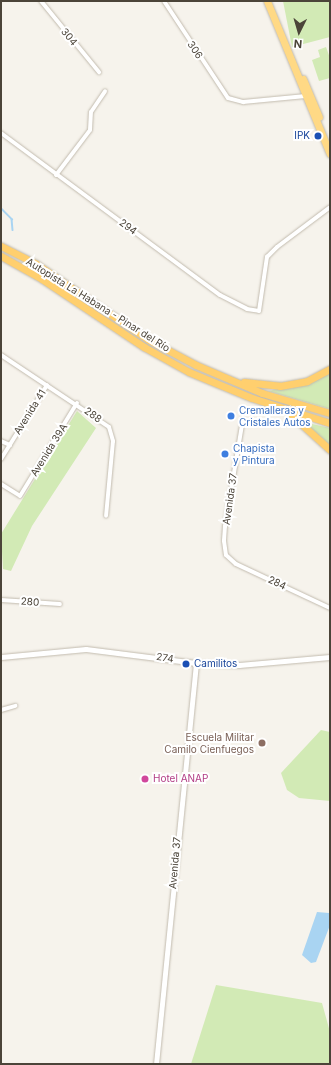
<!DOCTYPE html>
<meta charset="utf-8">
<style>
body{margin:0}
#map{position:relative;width:331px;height:1065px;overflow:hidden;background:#f6f3ec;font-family:Inter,sans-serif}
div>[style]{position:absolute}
.green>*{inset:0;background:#d2eab5}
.water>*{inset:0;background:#a9d4f2}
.stream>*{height:1.5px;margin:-0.75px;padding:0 0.75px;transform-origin:0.75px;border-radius:0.75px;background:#a9d4f2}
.roads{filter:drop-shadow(0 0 1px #c2bbae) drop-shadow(0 0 1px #c2bbae)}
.minor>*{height:4px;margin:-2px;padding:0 2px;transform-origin:2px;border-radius:2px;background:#fff}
.tertiary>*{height:5px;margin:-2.5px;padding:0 2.5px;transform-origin:2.5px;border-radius:2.5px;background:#fff}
.trunk>*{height:7px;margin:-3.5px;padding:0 3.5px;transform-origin:3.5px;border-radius:3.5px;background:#ffd985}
.motorway>*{height:7px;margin:-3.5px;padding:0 3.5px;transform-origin:3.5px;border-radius:3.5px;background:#ffcf6e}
.dots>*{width:11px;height:11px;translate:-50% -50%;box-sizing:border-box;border:2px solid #fff;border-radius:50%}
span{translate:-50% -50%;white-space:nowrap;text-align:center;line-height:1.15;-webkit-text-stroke:4px #fff;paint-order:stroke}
.street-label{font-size:10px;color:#4b4439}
.transit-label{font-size:10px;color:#164399}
.right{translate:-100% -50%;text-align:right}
.left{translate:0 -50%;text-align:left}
.shop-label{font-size:10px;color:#366cbe}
.education-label{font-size:10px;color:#785e54}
.hotel-label{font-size:10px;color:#b23c85}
.frame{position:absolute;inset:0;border:2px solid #4b4439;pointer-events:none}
.north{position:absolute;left:279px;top:12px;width:40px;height:40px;-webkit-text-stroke:3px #fff;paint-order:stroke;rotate:185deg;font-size:11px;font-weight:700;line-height:16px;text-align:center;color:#4b4439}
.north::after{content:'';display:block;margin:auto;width:14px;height:18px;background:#4b4439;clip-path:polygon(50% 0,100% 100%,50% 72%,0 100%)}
</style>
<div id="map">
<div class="green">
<i style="clip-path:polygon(283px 1px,330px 1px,330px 37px,292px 47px)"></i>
<i style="clip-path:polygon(326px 47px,330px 58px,330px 78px,319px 81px,312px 60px,320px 57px,318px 50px)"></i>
<i style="clip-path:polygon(330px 373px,330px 409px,268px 391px,312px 382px)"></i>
<i style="clip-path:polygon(77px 411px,96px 428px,32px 526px,11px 571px,3px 569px,1px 534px)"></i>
<i style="clip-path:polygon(299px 421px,330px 428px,330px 447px)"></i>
<i style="clip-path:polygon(321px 730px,330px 732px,330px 801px,299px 798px,287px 790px,281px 773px)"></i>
<i style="clip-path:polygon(216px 985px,322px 1003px,330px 1032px,330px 1064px,191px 1064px)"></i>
</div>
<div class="water">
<i style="clip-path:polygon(317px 912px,329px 913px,330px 925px,316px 962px,311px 963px,302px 955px)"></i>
</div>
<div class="stream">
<i style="left:1px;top:208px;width:16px;rotate:45deg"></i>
<i style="left:12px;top:219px;width:11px;rotate:85deg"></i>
</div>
<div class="roads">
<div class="minor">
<i style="left:41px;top:1px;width:92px;rotate:50.8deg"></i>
<i style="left:164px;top:1px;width:116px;rotate:56.6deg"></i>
<i style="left:228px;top:98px;width:16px;rotate:15deg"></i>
<i style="left:243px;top:102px;width:63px;rotate:-5.4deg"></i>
<i style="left:1px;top:133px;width:272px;rotate:36.5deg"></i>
<i style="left:220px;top:295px;width:30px;rotate:27deg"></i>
<i style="left:247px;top:309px;width:12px;rotate:9deg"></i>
<i style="left:259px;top:311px;width:55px;rotate:-81.6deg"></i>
<i style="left:267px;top:257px;width:14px;rotate:-45deg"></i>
<i style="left:277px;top:247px;width:66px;rotate:-37deg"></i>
<i style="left:56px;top:175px;width:56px;rotate:-52.9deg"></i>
<i style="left:90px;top:130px;width:18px;rotate:-87deg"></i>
<i style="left:91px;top:112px;width:25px;rotate:-56deg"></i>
<i style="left:1px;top:355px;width:130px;rotate:33.7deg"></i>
<i style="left:109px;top:427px;width:15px;rotate:74deg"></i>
<i style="left:113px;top:441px;width:75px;rotate:95.3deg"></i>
<i style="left:243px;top:419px;width:109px;rotate:99.5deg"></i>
<i style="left:225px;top:526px;width:15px;rotate:94deg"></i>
<i style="left:224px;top:541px;width:14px;rotate:82deg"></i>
<i style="left:226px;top:555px;width:13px;rotate:42deg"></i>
<i style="left:236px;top:564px;width:104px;rotate:25.1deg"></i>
<i style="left:1px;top:441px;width:10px;rotate:24deg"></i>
<i style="left:1px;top:459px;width:87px;rotate:-58.1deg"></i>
<i style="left:1px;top:484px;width:22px;rotate:32deg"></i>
<i style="left:20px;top:496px;width:109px;rotate:-58.5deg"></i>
<i style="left:1px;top:600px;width:59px;rotate:3.9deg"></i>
<i style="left:1px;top:710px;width:15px;rotate:-16deg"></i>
</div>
<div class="tertiary">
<i style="left:1px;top:657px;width:85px;rotate:-5.4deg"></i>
<i style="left:86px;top:649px;width:111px;rotate:7.3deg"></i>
<i style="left:196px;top:663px;width:43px;rotate:2.7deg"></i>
<i style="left:239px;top:665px;width:91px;rotate:-5deg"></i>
<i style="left:156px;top:1064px;width:403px;rotate:-84.3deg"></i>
</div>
<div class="trunk">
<i style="left:267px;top:1px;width:165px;rotate:67.6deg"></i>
<i style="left:303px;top:79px;width:41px;rotate:67.2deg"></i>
</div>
<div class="motorway">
<i style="left:1px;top:246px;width:39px;rotate:27deg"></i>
<i style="left:36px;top:264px;width:136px;rotate:33.9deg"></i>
<i style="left:149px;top:340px;width:53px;rotate:28deg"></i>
<i style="left:196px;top:365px;width:72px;rotate:23deg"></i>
<i style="left:262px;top:393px;width:71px;rotate:16.4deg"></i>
<i style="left:1px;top:256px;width:47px;rotate:29.3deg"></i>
<i style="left:42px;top:279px;width:123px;rotate:33.7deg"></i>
<i style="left:144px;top:347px;width:51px;rotate:29.1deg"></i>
<i style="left:189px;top:372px;width:68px;rotate:22.4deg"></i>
<i style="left:252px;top:398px;width:82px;rotate:17.8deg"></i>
<i style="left:244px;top:382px;width:36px;rotate:6deg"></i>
<i style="left:280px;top:386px;width:27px;rotate:-10deg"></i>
<i style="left:307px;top:381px;width:26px;rotate:-28deg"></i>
<i style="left:287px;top:411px;width:58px;rotate:42.2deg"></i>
</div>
</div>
<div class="dots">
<i style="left:318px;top:136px;background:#1a4fb4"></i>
<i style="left:231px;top:416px;background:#3f7fe0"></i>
<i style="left:225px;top:454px;background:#3f7fe0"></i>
<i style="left:186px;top:664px;background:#1a4fb4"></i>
<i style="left:262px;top:743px;background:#8d6e63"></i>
<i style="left:145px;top:779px;background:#d1479c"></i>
</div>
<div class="street-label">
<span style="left:69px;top:37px;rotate:50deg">304</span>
<span style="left:195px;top:50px;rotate:56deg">306</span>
<span style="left:128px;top:227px;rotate:36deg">294</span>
<span style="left:98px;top:305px;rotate:32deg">Autopista La Habana - Pinar del Río</span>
<span style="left:30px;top:412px;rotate:-58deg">Avenida 41</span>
<span style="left:93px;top:415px;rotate:36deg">288</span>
<span style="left:49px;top:450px;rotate:-58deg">Avenida 39A</span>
<span style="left:230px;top:499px;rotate:-82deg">Avenida 37</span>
<span style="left:277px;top:583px;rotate:25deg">284</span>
<span style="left:30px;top:602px;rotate:4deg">280</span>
<span style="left:165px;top:658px;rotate:9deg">274</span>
<span style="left:175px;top:863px;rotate:-85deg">Avenida 37</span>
</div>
<div class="transit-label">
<span class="right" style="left:310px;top:136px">IPK</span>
<span class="left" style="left:194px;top:664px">Camilitos</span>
</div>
<div class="shop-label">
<span class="left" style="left:239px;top:416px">Cremalleras y<br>Cristales Autos</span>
<span class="left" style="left:233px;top:454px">Chapista<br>y Pintura</span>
</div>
<div class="education-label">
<span class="right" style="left:254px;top:743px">Escuela Militar<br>Camilo Cienfuegos</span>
</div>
<div class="hotel-label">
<span class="left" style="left:153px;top:779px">Hotel ANAP</span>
</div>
<div class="frame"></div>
<div class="north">N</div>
</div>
